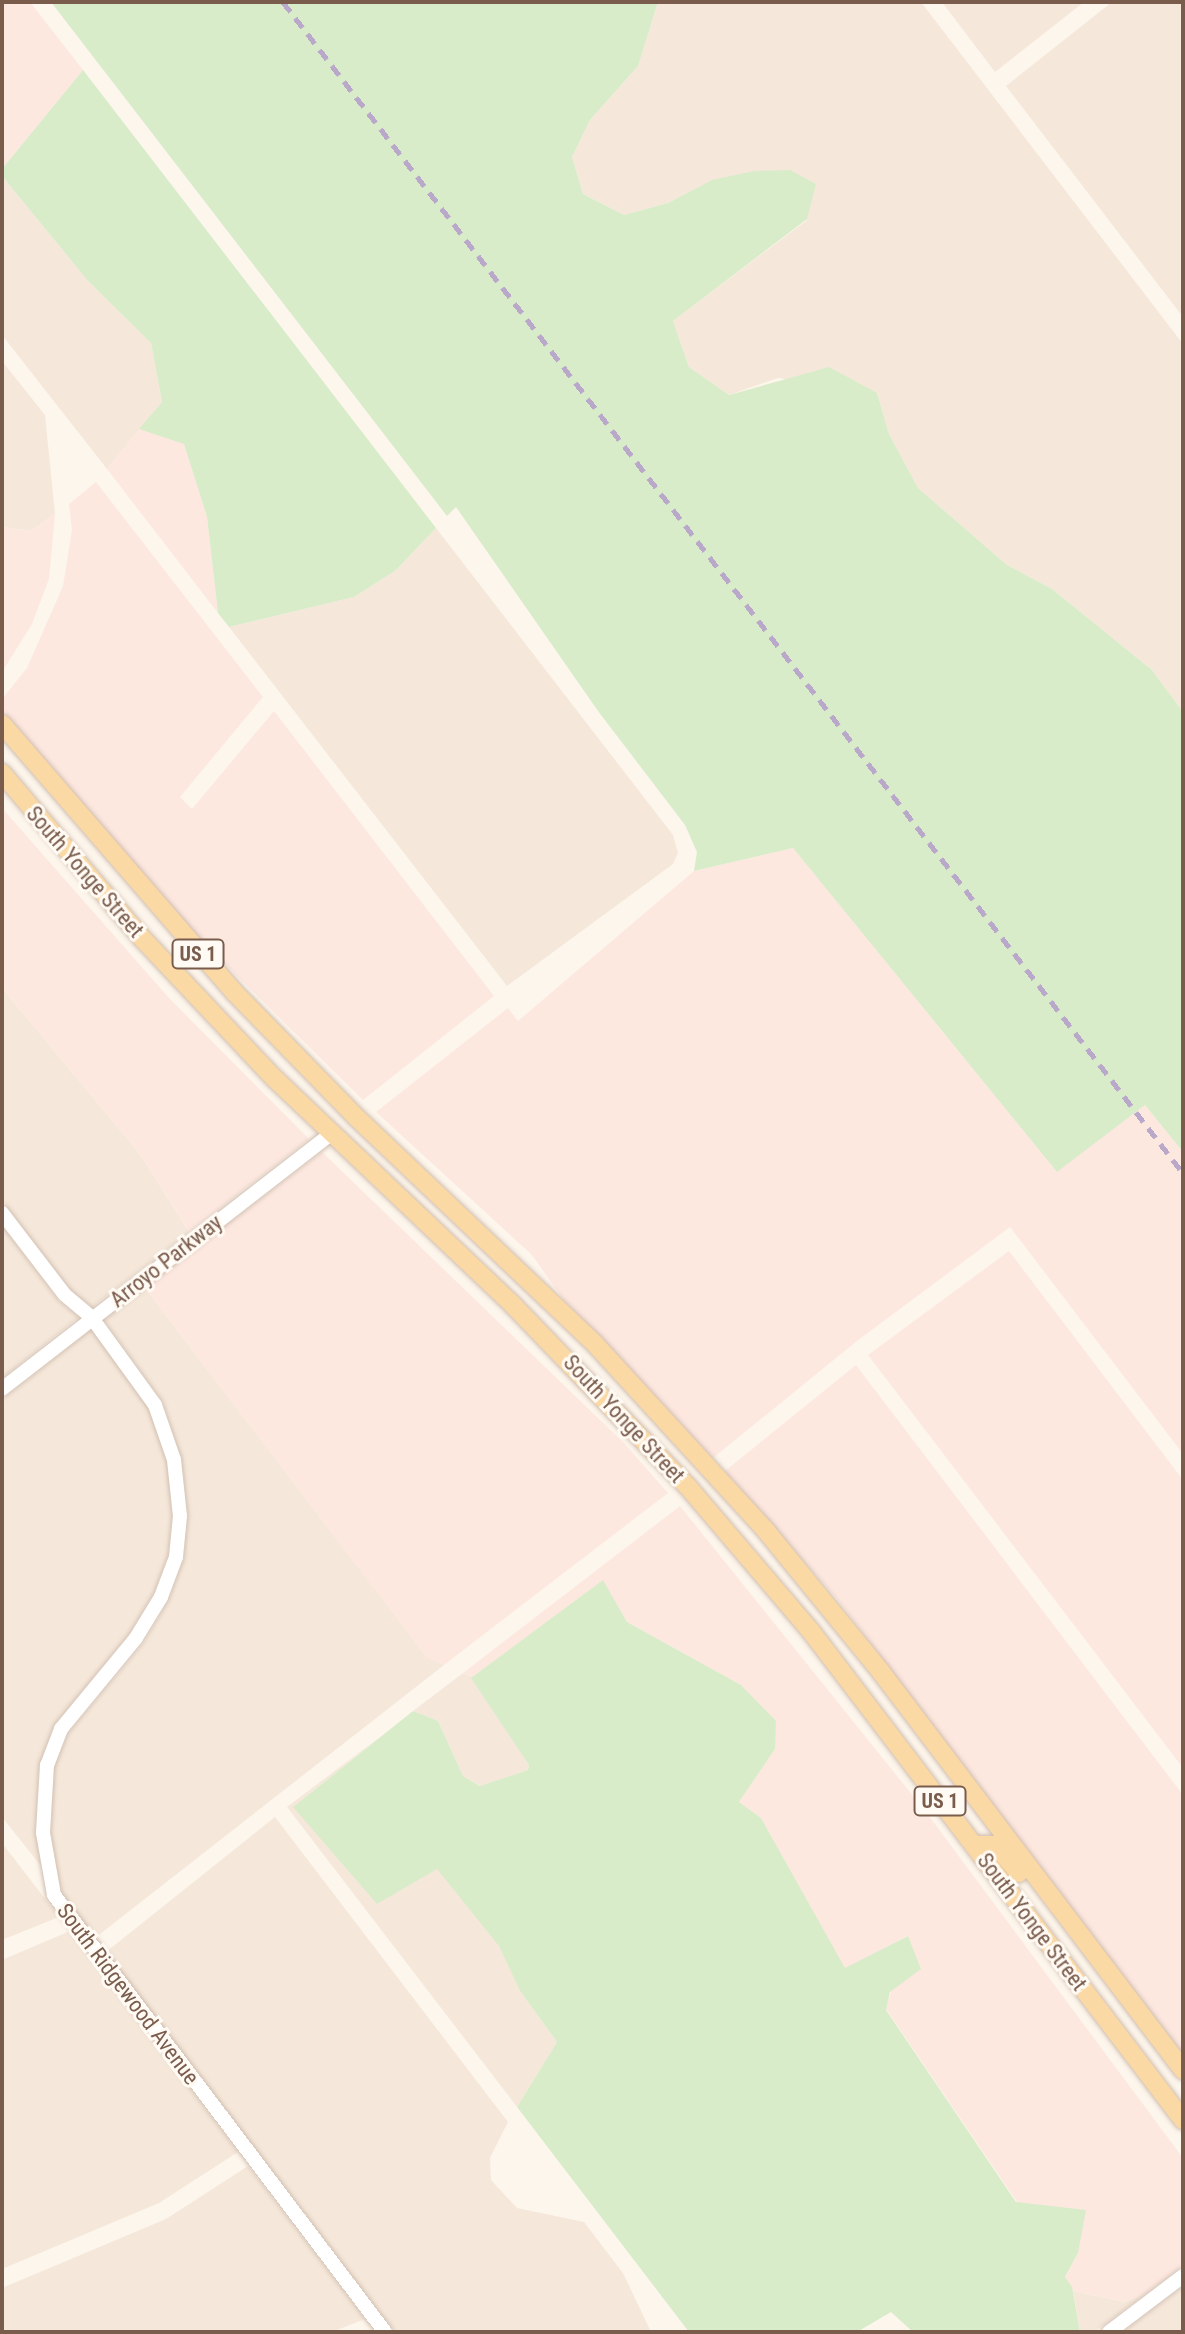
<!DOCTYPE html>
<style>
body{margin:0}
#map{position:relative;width:1185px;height:2334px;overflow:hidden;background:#fdf6ec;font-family:"Roboto Condensed",sans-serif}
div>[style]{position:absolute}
.residential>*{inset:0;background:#f5e8da}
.commercial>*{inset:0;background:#fde8e0}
.green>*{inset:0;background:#d8ecc9}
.roads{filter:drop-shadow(0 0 2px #d1beb0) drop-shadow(0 0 2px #d1beb0)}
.minor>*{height:14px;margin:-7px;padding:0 7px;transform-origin:7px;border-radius:7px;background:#fff}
.major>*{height:18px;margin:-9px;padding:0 9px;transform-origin:9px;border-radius:9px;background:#fbd9a5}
.rail>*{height:5px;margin-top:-2.5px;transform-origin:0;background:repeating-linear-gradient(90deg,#b9a8c9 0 12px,transparent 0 20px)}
span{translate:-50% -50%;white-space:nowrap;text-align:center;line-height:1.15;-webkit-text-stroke:6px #fffaf3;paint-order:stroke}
.shield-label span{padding:2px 6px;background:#fffaf3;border:2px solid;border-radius:6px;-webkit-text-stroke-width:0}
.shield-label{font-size:20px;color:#7a5c4d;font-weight:700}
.street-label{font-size:22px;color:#7a5c4d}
.frame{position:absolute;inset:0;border:4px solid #7a5c4d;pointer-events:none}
</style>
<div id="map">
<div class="residential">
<i style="clip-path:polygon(658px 2px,921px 2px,1183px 344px,1183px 712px,1152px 670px,1052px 589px,1007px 565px,918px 488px,889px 434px,877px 393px,778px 378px,729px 395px,689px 367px,673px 321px,807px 220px,713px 180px,668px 203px,624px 215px,583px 194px,572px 157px,590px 120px,638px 66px)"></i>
<i style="clip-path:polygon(942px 2px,1084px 2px,995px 72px)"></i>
<i style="clip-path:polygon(1112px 2px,1183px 2px,1183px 317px,1006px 86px)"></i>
<i style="clip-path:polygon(2px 176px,88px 281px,151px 343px,162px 402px,107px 469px,2px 335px)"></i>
<i style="clip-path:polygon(2px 361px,45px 415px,55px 514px,31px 531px,2px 527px)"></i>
<i style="clip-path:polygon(436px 528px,673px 835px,678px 853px,673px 864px,507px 986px,229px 627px,354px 597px,395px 571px)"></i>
<i style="clip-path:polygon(2px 988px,140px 1154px,189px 1232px,92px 1307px,70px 1289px,2px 1200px)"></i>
<i style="clip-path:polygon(2px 1226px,59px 1301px,79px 1317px,2px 1378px)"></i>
<i style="clip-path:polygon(145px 1288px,427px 1657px,444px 1665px,95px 1938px,61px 1891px,51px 1833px,54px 1768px,68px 1734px,143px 1644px,168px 1602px,184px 1559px,188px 1515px,182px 1460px,163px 1402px,104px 1320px)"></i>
<i style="clip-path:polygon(91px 1330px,148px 1408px,167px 1462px,172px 1516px,168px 1555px,154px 1592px,130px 1632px,54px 1725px,39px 1765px,35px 1832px,41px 1866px,2px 1817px,2px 1400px)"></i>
<i style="clip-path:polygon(463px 1673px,473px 1677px,529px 1765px,528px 1770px,481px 1786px,463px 1776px,438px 1721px,413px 1711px)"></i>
<i style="clip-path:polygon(381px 1736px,293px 1807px,437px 1868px,500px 1946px,520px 1991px,557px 2042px,517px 2107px,287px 1807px)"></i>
<i style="clip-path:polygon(275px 1817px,508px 2122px,490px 2158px,491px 2180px,517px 2208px,584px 2222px,623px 2273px,651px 2332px,395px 2332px,106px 1952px)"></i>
<i style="clip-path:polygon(2px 1843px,59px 1917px,2px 1940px)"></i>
<i style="clip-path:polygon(70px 1931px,238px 2152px,159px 2203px,2px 2269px,2px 1960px)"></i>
<i style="clip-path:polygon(248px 2166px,365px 2319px,332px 2332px,2px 2332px,2px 2288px,166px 2219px)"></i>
<i style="clip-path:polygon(1183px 2287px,1183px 2332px,1123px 2332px)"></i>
<i style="clip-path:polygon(1073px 2291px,1125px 2302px,1146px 2293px,1094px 2332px,1080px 2332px)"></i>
</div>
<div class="commercial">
<i style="clip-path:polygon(2px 2px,30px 2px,83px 70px,2px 169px)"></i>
<i style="clip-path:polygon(139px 429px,184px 443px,207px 517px,218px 613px,107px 469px)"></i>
<i style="clip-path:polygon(96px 482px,263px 697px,180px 797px,192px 809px,274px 711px,494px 996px,363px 1100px,157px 897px,2px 711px,2px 699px,27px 668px,63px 586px,72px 530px,69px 504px)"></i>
<i style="clip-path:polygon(55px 514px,49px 579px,32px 624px,2px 672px,2px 527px,31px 531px)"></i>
<i style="clip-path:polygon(2px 808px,169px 998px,309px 1139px,189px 1232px,140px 1154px,2px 988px)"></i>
<i style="clip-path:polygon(793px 848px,1056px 1171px,1145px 1105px,1183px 1152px,1183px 1454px,1010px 1227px,857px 1341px,713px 1458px,563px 1299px,532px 1255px,376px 1112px,508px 1008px,518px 1021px,694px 871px)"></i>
<i style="clip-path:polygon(322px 1152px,623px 1442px,668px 1493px,444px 1665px,427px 1658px,145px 1288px)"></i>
<i style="clip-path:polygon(1009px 1251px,1183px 1480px,1183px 1768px,868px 1355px)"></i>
<i style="clip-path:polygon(856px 1365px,1183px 1795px,1183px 2055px,837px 1599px,725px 1471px)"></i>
<i style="clip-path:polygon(680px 1506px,926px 1812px,1183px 2158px,1183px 2265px,1146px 2293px,1125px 2302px,1073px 2291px,1065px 2278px,1078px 2253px,1017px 2202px,886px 2009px,907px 1936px,845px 1969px,761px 1818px,739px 1802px,775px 1749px,741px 1685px,627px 1622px,603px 1581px,473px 1677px,463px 1673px)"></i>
</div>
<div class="green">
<i style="clip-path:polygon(51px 2px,658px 2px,638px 66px,590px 120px,572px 157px,583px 194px,624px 215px,668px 203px,712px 180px,754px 171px,790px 170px,816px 184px,807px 219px,673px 321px,689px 367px,729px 395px,829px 367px,877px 393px,889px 434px,918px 488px,1007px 565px,1052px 589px,1152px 670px,1183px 712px,1183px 1152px,1145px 1105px,1057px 1172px,793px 848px,694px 871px,697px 852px,685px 825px,598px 711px,456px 507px,447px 516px)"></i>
<i style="clip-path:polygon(83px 70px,436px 528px,395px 571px,354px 597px,229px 627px,218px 613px,207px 517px,184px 444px,139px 429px,162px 402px,151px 343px,88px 281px,2px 176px,2px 169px)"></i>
<i style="clip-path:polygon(603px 1580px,627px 1622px,741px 1685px,776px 1721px,775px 1749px,739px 1802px,761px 1818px,845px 1968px,908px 1936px,921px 1969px,890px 1992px,886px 2010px,1016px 2202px,1086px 2210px,1078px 2253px,1065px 2277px,1072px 2287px,1080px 2332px,913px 2332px,891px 2312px,857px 2332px,689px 2332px,517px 2107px,557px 2042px,520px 1991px,499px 1946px,437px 1869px,377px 1904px,293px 1807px,413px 1711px,438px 1721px,463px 1776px,480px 1786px,528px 1770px,529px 1765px,471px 1678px)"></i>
</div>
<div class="roads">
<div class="minor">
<i style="left:2px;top:1213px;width:103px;rotate:52.5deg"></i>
<i style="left:65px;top:1295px;width:35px;rotate:40deg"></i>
<i style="left:92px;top:1318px;width:107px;rotate:54.1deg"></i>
<i style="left:155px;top:1405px;width:58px;rotate:70.9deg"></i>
<i style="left:174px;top:1460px;width:56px;rotate:83.9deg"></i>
<i style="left:180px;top:1516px;width:41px;rotate:95.6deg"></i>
<i style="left:176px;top:1557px;width:43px;rotate:110.6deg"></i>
<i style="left:161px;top:1597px;width:48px;rotate:121.4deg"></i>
<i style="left:136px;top:1638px;width:118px;rotate:129.5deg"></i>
<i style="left:61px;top:1729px;width:39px;rotate:111deg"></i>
<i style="left:47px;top:1765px;width:68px;rotate:93.4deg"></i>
<i style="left:43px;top:1833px;width:63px;rotate:79.9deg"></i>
<i style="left:54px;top:1895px;width:548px;rotate:52.86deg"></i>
<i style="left:2px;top:1389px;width:416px;rotate:-37.8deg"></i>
<i style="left:1109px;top:2332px;width:93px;rotate:-37.1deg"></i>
</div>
<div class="major">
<i style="left:2px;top:724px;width:356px;rotate:49.1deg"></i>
<i style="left:235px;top:993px;width:173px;rotate:45.7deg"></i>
<i style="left:356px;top:1117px;width:330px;rotate:43.5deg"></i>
<i style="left:595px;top:1344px;width:255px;rotate:47.5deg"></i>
<i style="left:767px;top:1532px;width:181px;rotate:50.8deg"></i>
<i style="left:881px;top:1672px;width:500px;rotate:52.8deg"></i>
<i style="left:2px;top:773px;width:214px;rotate:49.7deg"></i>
<i style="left:140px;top:936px;width:195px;rotate:46.7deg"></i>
<i style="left:274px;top:1078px;width:330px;rotate:43.5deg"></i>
<i style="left:513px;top:1305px;width:254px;rotate:46.1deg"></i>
<i style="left:689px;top:1488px;width:187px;rotate:49.6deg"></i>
<i style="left:810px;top:1630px;width:616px;rotate:52.72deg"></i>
<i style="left:974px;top:1845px;width:22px"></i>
<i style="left:996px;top:1845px;width:36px;rotate:51deg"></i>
</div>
</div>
<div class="rail">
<i style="left:283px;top:2px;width:1477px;rotate:52.46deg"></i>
</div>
<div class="shield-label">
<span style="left:198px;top:954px">US 1</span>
<span style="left:940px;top:1801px">US 1</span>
</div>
<div class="street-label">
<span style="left:85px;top:872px;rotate:49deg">South Yonge Street</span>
<span style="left:166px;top:1261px;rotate:-38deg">Arroyo Parkway</span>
<span style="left:624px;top:1419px;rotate:47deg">South Yonge Street</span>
<span style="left:1032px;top:1922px;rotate:53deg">South Yonge Street</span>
<span style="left:128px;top:1994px;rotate:53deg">South Ridgewood Avenue</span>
</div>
<div class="frame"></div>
</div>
